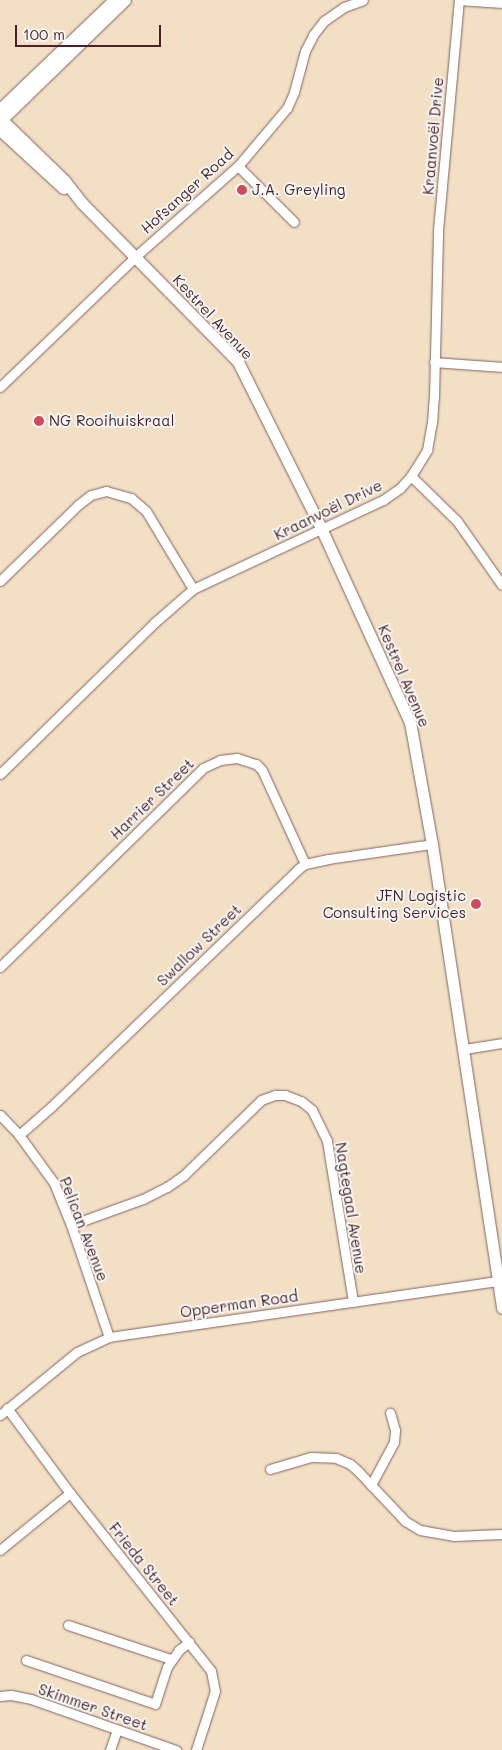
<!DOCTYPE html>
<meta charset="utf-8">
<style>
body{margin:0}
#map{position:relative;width:502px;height:1750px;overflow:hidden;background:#f2dfc4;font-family:Mali,sans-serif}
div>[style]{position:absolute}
.roads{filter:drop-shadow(0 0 1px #856261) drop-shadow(0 0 1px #856261)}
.street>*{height:9px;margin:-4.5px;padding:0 4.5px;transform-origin:4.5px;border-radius:4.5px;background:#fff}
.secondary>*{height:11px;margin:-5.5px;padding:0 5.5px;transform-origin:5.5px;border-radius:5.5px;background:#fff}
.dots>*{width:14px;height:14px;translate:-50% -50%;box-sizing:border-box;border:2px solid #f6f6f2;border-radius:50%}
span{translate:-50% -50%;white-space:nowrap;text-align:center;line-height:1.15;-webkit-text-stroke:4px #f6f6f2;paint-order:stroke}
.street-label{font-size:15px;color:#4a1f2b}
.poi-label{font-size:15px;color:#4a1f2b}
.left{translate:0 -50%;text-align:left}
.right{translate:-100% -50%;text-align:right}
.scale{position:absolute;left:15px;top:25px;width:146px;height:22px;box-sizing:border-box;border:2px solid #4a1f2b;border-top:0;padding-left:6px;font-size:15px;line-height:18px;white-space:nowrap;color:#4a1f2b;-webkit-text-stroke:4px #f6f6f2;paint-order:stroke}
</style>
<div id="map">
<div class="roads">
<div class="street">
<i style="left:459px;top:0;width:43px;rotate:4deg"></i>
<i style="left:238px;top:166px;width:79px;rotate:45deg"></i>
<i style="left:434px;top:362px;width:68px;rotate:4.2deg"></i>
<i style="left:0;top:387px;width:187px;rotate:-43.9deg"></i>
<i style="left:135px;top:257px;width:137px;rotate:-41.5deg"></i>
<i style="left:238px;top:166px;width:76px;rotate:-49.8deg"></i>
<i style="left:287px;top:108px;width:17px;rotate:-66deg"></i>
<i style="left:294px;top:92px;width:42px;rotate:-75deg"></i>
<i style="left:305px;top:51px;width:18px;rotate:-63deg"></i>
<i style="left:313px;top:35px;width:18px;rotate:-52deg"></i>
<i style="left:324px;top:21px;width:24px;rotate:-35deg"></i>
<i style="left:344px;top:7px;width:20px;rotate:-20deg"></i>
<i style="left:411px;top:476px;width:64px;rotate:44.4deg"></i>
<i style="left:457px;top:521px;width:78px;rotate:54.9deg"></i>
<i style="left:0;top:581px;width:109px;rotate:-44.3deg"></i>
<i style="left:78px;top:505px;width:16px;rotate:-38deg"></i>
<i style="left:91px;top:495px;width:16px;rotate:-15deg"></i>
<i style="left:106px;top:491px;width:26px;rotate:16deg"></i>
<i style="left:131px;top:498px;width:20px;rotate:41deg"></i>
<i style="left:146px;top:511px;width:91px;rotate:58.9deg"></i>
<i style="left:0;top:774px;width:216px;rotate:-44.4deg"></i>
<i style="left:154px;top:623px;width:52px;rotate:-41.1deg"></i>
<i style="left:193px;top:589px;width:210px;rotate:-25.1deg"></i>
<i style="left:383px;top:500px;width:21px;rotate:-35deg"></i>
<i style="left:400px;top:488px;width:16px;rotate:-47deg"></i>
<i style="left:411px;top:476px;width:31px;rotate:-58deg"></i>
<i style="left:427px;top:450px;width:27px;rotate:-80deg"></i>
<i style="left:432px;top:423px;width:26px;rotate:-86deg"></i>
<i style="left:434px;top:397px;width:167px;rotate:-88.6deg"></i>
<i style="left:438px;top:230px;width:231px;rotate:-84.8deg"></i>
<i style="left:0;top:967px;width:284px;rotate:-44.4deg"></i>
<i style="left:203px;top:768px;width:19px;rotate:-25deg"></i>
<i style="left:220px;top:760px;width:17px;rotate:-7deg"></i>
<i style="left:237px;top:758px;width:20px;rotate:18deg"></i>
<i style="left:256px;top:764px;width:8px;rotate:45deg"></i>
<i style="left:262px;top:770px;width:103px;rotate:65.4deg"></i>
<i style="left:464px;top:1049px;width:38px;rotate:-9deg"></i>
<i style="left:0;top:1115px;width:28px;rotate:46deg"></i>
<i style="left:19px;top:1135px;width:59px;rotate:53.9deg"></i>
<i style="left:54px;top:1183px;width:45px;rotate:68deg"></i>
<i style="left:71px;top:1225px;width:118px;rotate:71.3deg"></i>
<i style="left:19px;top:1135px;width:43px;rotate:-41.2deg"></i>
<i style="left:51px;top:1107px;width:343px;rotate:-43.9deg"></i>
<i style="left:298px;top:869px;width:9px;rotate:-36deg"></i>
<i style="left:305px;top:864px;width:24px;rotate:-12deg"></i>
<i style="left:328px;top:859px;width:105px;rotate:-8.2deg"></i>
<i style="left:71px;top:1225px;width:77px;rotate:-19.9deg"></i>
<i style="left:143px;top:1199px;width:27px;rotate:-27deg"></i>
<i style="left:167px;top:1187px;width:21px;rotate:-35deg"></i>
<i style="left:184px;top:1175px;width:107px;rotate:-44.2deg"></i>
<i style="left:261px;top:1100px;width:15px;rotate:-20deg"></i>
<i style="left:275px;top:1095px;width:10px"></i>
<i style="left:285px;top:1095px;width:17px;rotate:21deg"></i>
<i style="left:301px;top:1101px;width:14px;rotate:39deg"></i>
<i style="left:312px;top:1110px;width:34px;rotate:64deg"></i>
<i style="left:327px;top:1141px;width:163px;rotate:80.8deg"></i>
<i style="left:7px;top:1408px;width:106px;rotate:53.5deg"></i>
<i style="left:70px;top:1493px;width:227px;rotate:51.6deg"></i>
<i style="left:211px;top:1671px;width:20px;rotate:79deg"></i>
<i style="left:215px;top:1691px;width:62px;rotate:107.9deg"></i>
<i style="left:0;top:1415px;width:99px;rotate:-39.3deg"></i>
<i style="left:77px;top:1352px;width:35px;rotate:-25deg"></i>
<i style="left:109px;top:1337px;width:393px;rotate:-8.2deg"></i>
<i style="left:270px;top:1469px;width:43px;rotate:-16.3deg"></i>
<i style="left:311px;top:1457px;width:25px;rotate:2deg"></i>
<i style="left:336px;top:1458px;width:15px;rotate:23deg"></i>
<i style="left:350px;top:1464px;width:9px;rotate:41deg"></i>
<i style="left:357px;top:1470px;width:70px;rotate:46.7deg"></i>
<i style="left:405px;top:1521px;width:17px;rotate:31deg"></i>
<i style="left:420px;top:1530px;width:35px;rotate:10deg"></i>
<i style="left:454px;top:1536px;width:48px;rotate:-2.4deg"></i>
<i style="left:371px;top:1485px;width:49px;rotate:-61.9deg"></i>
<i style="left:394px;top:1442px;width:12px;rotate:-85deg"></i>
<i style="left:395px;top:1430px;width:18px;rotate:-106deg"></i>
<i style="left:0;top:1550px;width:90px;rotate:-39.2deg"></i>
<i style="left:68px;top:1625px;width:108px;rotate:18.3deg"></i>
<i style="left:26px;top:1660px;width:136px;rotate:18.8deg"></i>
<i style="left:155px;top:1704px;width:39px;rotate:-72deg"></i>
<i style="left:167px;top:1667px;width:21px;rotate:-55deg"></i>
<i style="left:179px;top:1650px;width:13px;rotate:-39deg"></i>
<i style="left:0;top:1696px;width:11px;rotate:-5deg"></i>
<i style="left:11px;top:1695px;width:20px;rotate:11deg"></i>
<i style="left:31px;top:1699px;width:154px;rotate:19.4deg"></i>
<i style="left:110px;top:1750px;width:21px;rotate:-71deg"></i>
</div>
<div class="secondary">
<i style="left:0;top:109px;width:158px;rotate:-43.7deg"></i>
<i style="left:0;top:118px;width:89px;rotate:44.1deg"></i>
<i style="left:64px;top:180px;width:29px;rotate:52deg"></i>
<i style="left:82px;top:203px;width:223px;rotate:45.5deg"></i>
<i style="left:238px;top:362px;width:186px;rotate:63.4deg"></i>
<i style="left:321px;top:528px;width:213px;rotate:65.4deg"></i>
<i style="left:410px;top:722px;width:124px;rotate:79.8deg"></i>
<i style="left:432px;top:844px;width:469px;rotate:81.4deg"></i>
<i style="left:0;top:121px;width:174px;rotate:-44.1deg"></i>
<i style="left:0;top:130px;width:86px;rotate:42.6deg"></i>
</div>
</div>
<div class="dots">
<i style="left:242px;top:190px;background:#d1495b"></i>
<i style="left:39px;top:421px;background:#d1495b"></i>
<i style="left:476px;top:904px;background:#d1495b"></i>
</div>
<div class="street-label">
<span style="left:433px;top:136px;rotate:-85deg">Kraanvoël Drive</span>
<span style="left:187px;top:191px;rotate:-42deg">Hofsanger Road</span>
<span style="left:213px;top:317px;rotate:47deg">Kestrel Avenue</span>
<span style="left:328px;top:510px;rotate:-26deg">Kraanvoël Drive</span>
<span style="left:404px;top:676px;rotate:67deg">Kestrel Avenue</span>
<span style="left:152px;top:799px;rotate:-44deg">Harrier Street</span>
<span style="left:199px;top:945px;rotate:-44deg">Swallow Street</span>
<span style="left:351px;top:1208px;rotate:81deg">Nagtegaal Avenue</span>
<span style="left:84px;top:1229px;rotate:69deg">Pelican Avenue</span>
<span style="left:239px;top:1304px;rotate:-8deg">Opperman Road</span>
<span style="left:144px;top:1564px;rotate:51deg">Frieda Street</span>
<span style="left:93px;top:1707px;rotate:19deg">Skimmer Street</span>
</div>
<div class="poi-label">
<span class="left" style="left:252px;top:190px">J.A. Greyling</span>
<span class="left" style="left:49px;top:421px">NG Rooihuiskraal</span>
<span class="right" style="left:466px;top:904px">JFN Logistic<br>Consulting Services</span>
</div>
<div class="scale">100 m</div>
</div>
